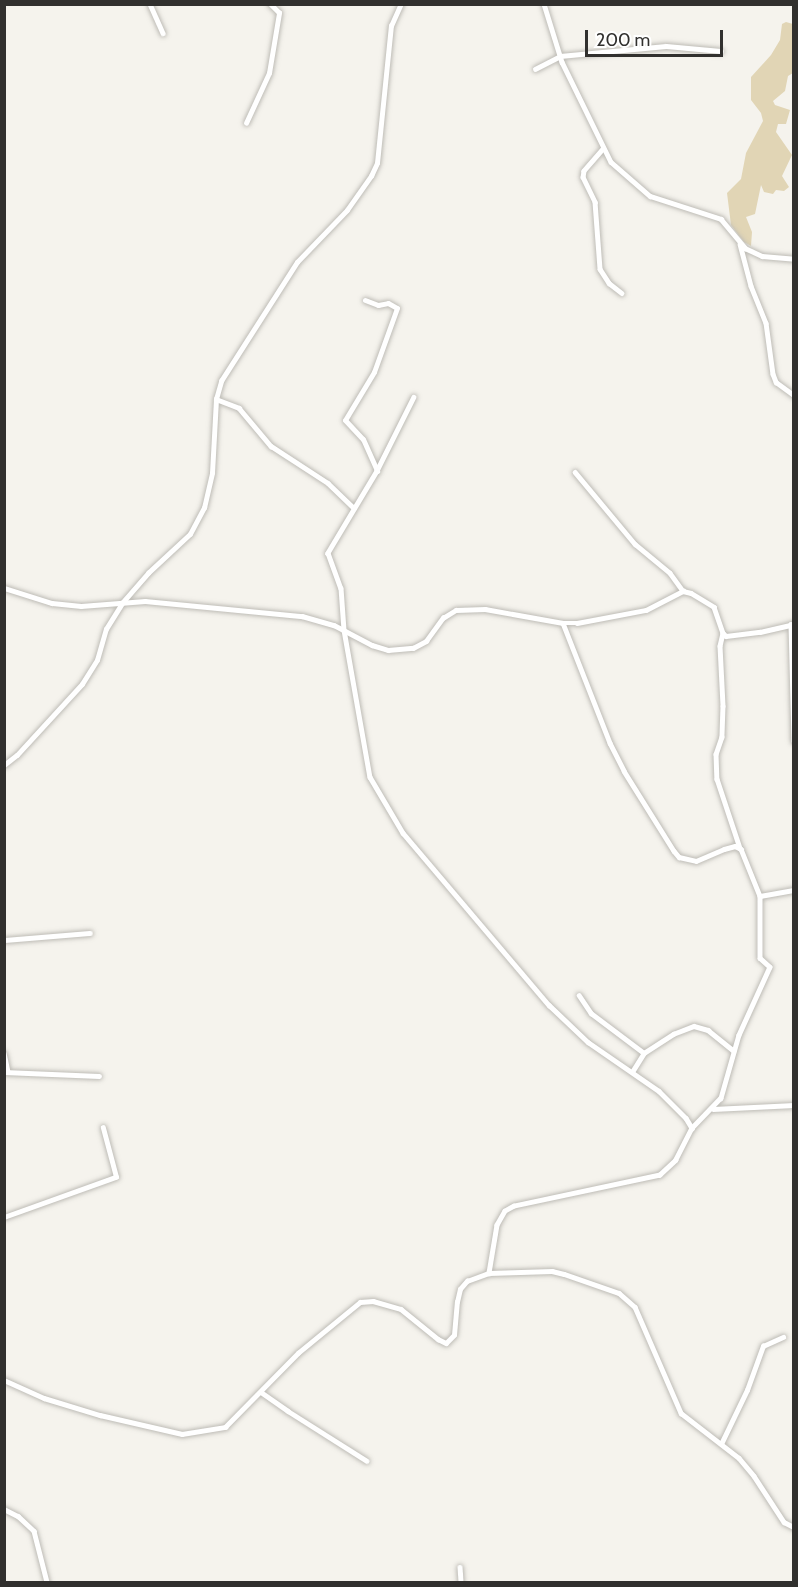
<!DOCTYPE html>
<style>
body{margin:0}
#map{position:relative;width:798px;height:1587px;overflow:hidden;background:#f5f3ed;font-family:Cabin,sans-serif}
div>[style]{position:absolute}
.green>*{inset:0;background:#e1d5b5}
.roads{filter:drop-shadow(0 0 2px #bebcb6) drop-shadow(0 0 2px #bebcb6)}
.minor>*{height:4.5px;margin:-2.25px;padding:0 2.25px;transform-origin:2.25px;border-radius:2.25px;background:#fff}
.tertiary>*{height:5px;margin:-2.5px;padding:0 2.5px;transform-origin:2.5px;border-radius:2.5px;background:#fff}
span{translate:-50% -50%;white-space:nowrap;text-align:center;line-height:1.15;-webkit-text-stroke:4.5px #fff;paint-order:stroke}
.frame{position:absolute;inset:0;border:6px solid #31302e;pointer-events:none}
.scale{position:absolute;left:585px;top:30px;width:138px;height:27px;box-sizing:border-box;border:3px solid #31302e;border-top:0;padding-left:8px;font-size:18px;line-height:21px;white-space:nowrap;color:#31302e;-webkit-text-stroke:4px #fff;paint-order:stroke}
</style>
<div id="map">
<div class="green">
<i style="clip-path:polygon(786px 22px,793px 24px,793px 73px,788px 76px,785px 91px,773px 101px,775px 105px,790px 110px,786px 124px,778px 124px,776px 132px,792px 155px,782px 176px,789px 187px,784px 191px,776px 190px,773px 194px,764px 192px,761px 185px,755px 214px,746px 217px,752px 232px,751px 246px,744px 242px,731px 225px,727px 193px,741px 179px,746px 153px,763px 121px,761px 113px,751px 100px,751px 77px,771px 55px,780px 40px,782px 24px)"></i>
</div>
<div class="roads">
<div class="minor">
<i style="left:150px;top:4px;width:32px;rotate:66deg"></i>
<i style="left:544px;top:4px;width:61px;rotate:72.8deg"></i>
<i style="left:562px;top:62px;width:111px;rotate:63.9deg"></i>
<i style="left:611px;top:162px;width:52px;rotate:41.1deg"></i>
<i style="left:650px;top:196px;width:75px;rotate:17.9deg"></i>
<i style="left:721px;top:219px;width:38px;rotate:50deg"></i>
<i style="left:745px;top:248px;width:19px;rotate:25deg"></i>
<i style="left:762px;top:256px;width:32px;rotate:5deg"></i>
<i style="left:535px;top:69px;width:28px;rotate:-27deg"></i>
<i style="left:560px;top:56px;width:106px;rotate:-5.4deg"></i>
<i style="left:666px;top:46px;width:55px;rotate:5.2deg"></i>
<i style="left:246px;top:123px;width:55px;rotate:-65.3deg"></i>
<i style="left:269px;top:73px;width:61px;rotate:-80.5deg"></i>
<i style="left:279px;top:13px;width:13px;rotate:-135deg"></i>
<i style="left:603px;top:149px;width:29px;rotate:131deg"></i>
<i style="left:584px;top:171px;width:6px;rotate:99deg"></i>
<i style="left:583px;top:177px;width:28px;rotate:64deg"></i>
<i style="left:595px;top:202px;width:67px;rotate:85.7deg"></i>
<i style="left:600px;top:269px;width:17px;rotate:57deg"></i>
<i style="left:609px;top:283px;width:16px;rotate:38deg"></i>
<i style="left:740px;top:244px;width:43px;rotate:75.3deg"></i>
<i style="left:751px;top:286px;width:40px;rotate:68deg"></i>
<i style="left:766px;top:323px;width:51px;rotate:82.2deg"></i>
<i style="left:773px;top:374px;width:9px;rotate:69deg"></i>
<i style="left:776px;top:382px;width:22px;rotate:36deg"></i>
<i style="left:414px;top:397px;width:83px;rotate:116.6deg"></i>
<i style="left:377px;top:471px;width:96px;rotate:120.9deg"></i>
<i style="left:328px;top:553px;width:37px;rotate:70deg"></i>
<i style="left:341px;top:588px;width:42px;rotate:85.9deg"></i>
<i style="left:344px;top:630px;width:149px;rotate:80deg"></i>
<i style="left:370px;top:777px;width:65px;rotate:59.5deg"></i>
<i style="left:403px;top:833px;width:226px;rotate:49.7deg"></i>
<i style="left:549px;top:1005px;width:54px;rotate:43.5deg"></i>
<i style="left:588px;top:1042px;width:86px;rotate:34.6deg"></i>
<i style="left:659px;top:1091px;width:38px;rotate:45deg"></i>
<i style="left:686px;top:1118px;width:12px;rotate:59deg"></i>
<i style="left:692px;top:1128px;width:36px;rotate:117deg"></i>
<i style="left:676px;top:1160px;width:22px;rotate:137deg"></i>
<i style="left:660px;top:1175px;width:149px;rotate:168deg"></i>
<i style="left:514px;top:1206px;width:10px;rotate:151deg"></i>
<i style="left:505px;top:1211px;width:16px;rotate:120deg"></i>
<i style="left:497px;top:1225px;width:49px;rotate:99.5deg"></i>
<i style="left:216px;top:399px;width:25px;rotate:21deg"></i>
<i style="left:239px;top:408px;width:50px;rotate:49.9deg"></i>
<i style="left:271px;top:446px;width:68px;rotate:33deg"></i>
<i style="left:328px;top:483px;width:36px;rotate:44deg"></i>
<i style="left:575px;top:472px;width:94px;rotate:50.2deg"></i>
<i style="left:635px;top:544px;width:45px;rotate:39.6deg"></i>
<i style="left:670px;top:573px;width:22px;rotate:54deg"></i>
<i style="left:4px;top:588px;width:50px;rotate:17.4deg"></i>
<i style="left:52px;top:603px;width:29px;rotate:6deg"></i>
<i style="left:81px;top:606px;width:64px;rotate:-4.5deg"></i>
<i style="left:145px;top:601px;width:158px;rotate:5.5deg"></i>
<i style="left:302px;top:616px;width:33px;rotate:16deg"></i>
<i style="left:334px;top:625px;width:43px;rotate:27.8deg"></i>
<i style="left:372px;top:645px;width:17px;rotate:17deg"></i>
<i style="left:388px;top:650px;width:25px;rotate:-5deg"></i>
<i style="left:413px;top:648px;width:15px;rotate:-28deg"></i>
<i style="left:426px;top:641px;width:29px;rotate:-54deg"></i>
<i style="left:443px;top:618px;width:15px;rotate:-32deg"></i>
<i style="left:456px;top:610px;width:29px;rotate:-2deg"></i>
<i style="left:485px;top:609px;width:79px;rotate:10.2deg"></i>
<i style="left:563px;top:623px;width:14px"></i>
<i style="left:577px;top:623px;width:70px;rotate:-10.7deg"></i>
<i style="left:646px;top:610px;width:42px;rotate:-27.2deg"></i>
<i style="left:683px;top:591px;width:8px;rotate:14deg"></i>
<i style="left:691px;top:593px;width:27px;rotate:31deg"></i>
<i style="left:714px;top:607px;width:28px;rotate:71deg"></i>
<i style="left:723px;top:633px;width:4px;rotate:45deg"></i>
<i style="left:726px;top:636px;width:34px;rotate:-7deg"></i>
<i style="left:760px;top:632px;width:35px;rotate:-13deg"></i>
<i style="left:563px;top:623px;width:129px;rotate:68.6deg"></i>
<i style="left:610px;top:743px;width:31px;rotate:63deg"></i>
<i style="left:624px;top:771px;width:94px;rotate:58deg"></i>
<i style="left:674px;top:851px;width:8px;rotate:50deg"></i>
<i style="left:679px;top:857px;width:17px;rotate:13deg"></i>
<i style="left:696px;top:861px;width:30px;rotate:-23deg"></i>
<i style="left:724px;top:849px;width:11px;rotate:-15deg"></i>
<i style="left:735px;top:846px;width:7px;rotate:27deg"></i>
<i style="left:741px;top:849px;width:51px;rotate:68deg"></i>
<i style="left:760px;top:896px;width:62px;rotate:90deg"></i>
<i style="left:760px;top:958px;width:13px;rotate:42deg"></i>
<i style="left:770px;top:967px;width:75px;rotate:114.5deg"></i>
<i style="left:739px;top:1035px;width:66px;rotate:105.9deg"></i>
<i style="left:721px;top:1098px;width:42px;rotate:134deg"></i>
<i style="left:791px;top:624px;width:117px;rotate:88.5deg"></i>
<i style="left:723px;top:633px;width:13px;rotate:103deg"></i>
<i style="left:720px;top:646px;width:60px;rotate:87.1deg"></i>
<i style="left:723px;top:706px;width:31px;rotate:92deg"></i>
<i style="left:722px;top:737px;width:18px;rotate:109deg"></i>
<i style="left:716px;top:754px;width:25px;rotate:88deg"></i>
<i style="left:717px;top:779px;width:73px;rotate:71.6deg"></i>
<i style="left:4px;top:765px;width:16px;rotate:-38deg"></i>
<i style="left:17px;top:755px;width:96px;rotate:-47.5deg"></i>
<i style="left:82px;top:684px;width:28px;rotate:-58deg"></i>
<i style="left:97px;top:660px;width:32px;rotate:-74deg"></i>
<i style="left:106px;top:629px;width:31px;rotate:-58deg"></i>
<i style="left:122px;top:603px;width:40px;rotate:-49deg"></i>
<i style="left:148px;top:573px;width:57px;rotate:-42.9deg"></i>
<i style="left:190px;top:534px;width:30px;rotate:-62deg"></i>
<i style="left:204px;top:508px;width:36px;rotate:-77deg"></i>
<i style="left:212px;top:473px;width:74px;rotate:-86.9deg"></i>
<i style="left:216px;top:399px;width:19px;rotate:-74deg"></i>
<i style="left:221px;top:381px;width:141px;rotate:-57.4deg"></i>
<i style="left:297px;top:262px;width:72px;rotate:-46.1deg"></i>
<i style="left:347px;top:210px;width:42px;rotate:-54.8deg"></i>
<i style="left:371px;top:176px;width:14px;rotate:-65deg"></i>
<i style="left:377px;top:163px;width:138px;rotate:-84.2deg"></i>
<i style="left:391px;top:26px;width:24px;rotate:-66deg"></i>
<i style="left:760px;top:896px;width:35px;rotate:-10deg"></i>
<i style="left:4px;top:940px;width:86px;rotate:-4.7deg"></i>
<i style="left:579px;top:995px;width:22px;rotate:56deg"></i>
<i style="left:591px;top:1013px;width:66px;rotate:37deg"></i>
<i style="left:4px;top:1053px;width:19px;rotate:78deg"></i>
<i style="left:4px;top:1072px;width:95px;rotate:2.4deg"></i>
<i style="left:632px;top:1072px;width:22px;rotate:-58deg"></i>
<i style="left:644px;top:1053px;width:35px;rotate:-33deg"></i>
<i style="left:673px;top:1034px;width:22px;rotate:-21deg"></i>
<i style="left:694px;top:1026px;width:15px;rotate:16deg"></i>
<i style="left:708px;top:1030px;width:33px;rotate:39deg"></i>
<i style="left:713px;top:1109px;width:81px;rotate:-2.8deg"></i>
<i style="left:4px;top:1217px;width:119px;rotate:-19.7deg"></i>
<i style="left:116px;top:1177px;width:51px;rotate:-104.9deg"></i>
<i style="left:4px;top:1380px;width:44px;rotate:24.2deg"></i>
<i style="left:44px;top:1398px;width:59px;rotate:16.9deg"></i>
<i style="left:100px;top:1415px;width:84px;rotate:13deg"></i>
<i style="left:182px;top:1434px;width:44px;rotate:-9.2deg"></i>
<i style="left:225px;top:1427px;width:104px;rotate:-45.4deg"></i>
<i style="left:298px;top:1353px;width:80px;rotate:-39.4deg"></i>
<i style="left:360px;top:1302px;width:13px;rotate:-4deg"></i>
<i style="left:373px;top:1301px;width:29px;rotate:16deg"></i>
<i style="left:401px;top:1309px;width:48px;rotate:39deg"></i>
<i style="left:438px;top:1339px;width:9px;rotate:27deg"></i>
<i style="left:446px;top:1343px;width:11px;rotate:-45deg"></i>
<i style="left:454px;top:1335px;width:33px;rotate:-85deg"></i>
<i style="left:457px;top:1302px;width:13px;rotate:-77deg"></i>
<i style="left:460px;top:1289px;width:11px;rotate:-49deg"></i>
<i style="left:467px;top:1281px;width:23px;rotate:-20deg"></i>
<i style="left:489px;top:1273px;width:63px;rotate:-1.8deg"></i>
<i style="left:552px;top:1271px;width:12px;rotate:14deg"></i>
<i style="left:564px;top:1274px;width:58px;rotate:19.1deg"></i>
<i style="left:619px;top:1293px;width:21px;rotate:41deg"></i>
<i style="left:635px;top:1307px;width:116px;rotate:66.5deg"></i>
<i style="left:681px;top:1413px;width:73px;rotate:37.8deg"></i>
<i style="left:739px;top:1458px;width:23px;rotate:50deg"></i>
<i style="left:754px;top:1476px;width:55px;rotate:56.9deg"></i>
<i style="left:784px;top:1522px;width:11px;rotate:27deg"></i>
<i style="left:261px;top:1392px;width:33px;rotate:35deg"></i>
<i style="left:288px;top:1411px;width:93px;rotate:32.3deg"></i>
<i style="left:721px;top:1444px;width:60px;rotate:-64.3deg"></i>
<i style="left:747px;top:1390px;width:47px;rotate:-70deg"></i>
<i style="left:763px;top:1346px;width:22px;rotate:-24deg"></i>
<i style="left:4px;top:1509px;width:16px;rotate:27deg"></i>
<i style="left:18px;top:1516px;width:22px;rotate:43deg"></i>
<i style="left:34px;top:1531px;width:53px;rotate:75.7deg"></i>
<i style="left:460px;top:1567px;width:15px;rotate:86deg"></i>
</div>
<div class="tertiary">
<i style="left:365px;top:300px;width:14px;rotate:21deg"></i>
<i style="left:378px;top:305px;width:10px;rotate:-11deg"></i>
<i style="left:388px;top:303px;width:10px;rotate:29deg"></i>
<i style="left:397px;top:308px;width:68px;rotate:109.8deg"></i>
<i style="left:374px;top:372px;width:56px;rotate:121.1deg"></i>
<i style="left:345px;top:420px;width:26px;rotate:47deg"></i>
<i style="left:363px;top:439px;width:35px;rotate:66deg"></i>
</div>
</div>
<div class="frame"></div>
<div class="scale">200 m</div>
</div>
